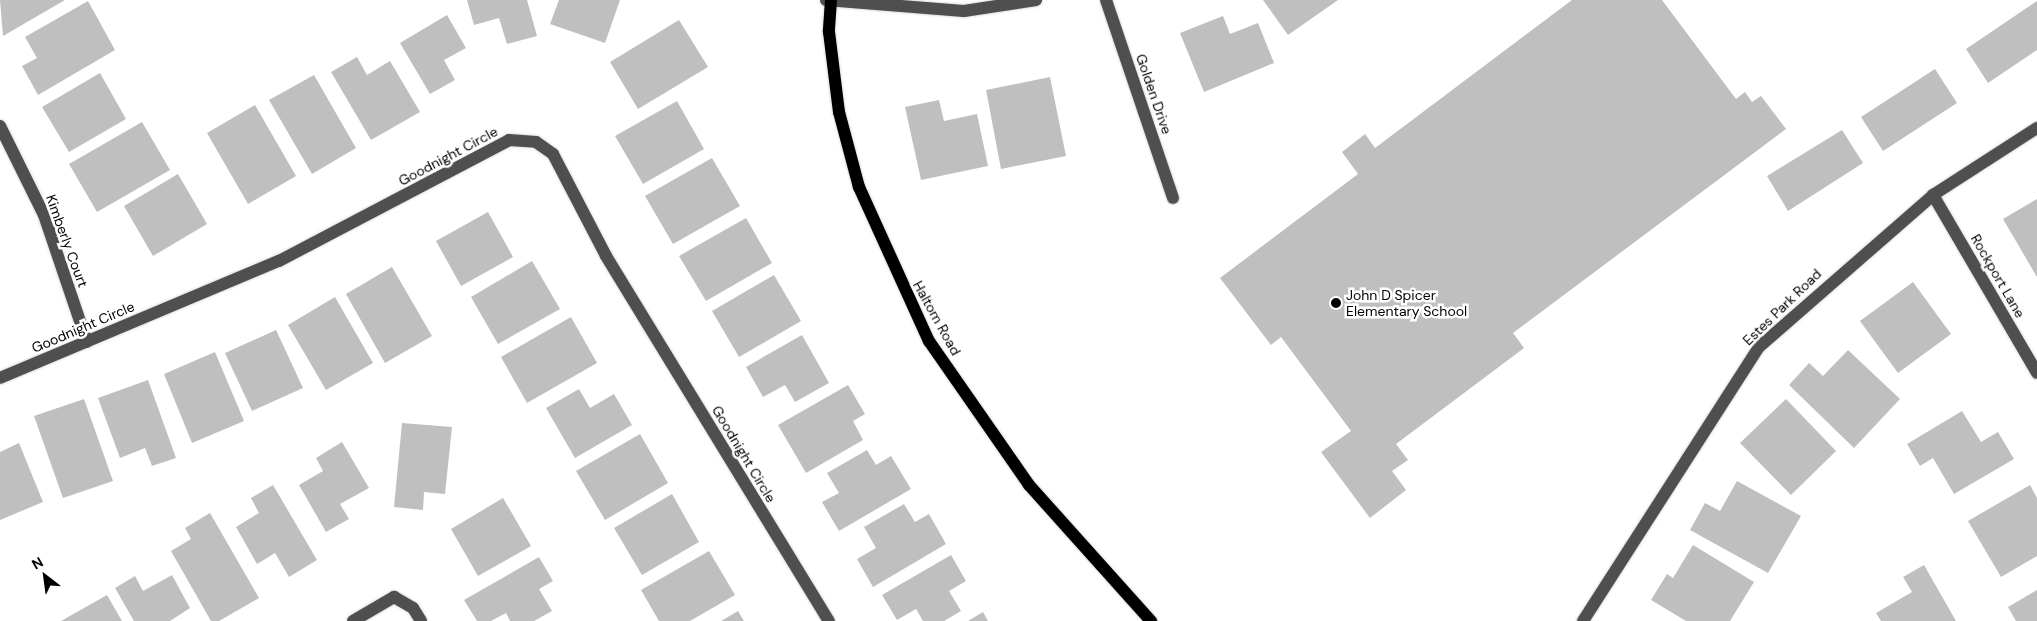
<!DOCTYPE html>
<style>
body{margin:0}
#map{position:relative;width:2037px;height:621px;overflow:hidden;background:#fff;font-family:"DM Sans",sans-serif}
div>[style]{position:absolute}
.building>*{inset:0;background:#bfbfbf}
.roads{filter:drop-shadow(0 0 1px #dbdbdb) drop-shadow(0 0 1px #dbdbdb)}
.minor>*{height:12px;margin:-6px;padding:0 6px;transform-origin:6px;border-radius:6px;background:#4f4f4f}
.major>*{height:12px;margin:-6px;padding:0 6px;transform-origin:6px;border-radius:6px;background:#000}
.dots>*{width:14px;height:14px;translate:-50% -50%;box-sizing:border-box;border:2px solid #fff;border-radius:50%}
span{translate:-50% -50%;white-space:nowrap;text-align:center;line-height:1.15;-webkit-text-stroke:5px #fff;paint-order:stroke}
.street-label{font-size:14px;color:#000}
.poi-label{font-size:14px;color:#000}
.left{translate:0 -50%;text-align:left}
.north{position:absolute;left:20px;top:551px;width:50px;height:50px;-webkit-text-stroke:4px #fff;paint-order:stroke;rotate:330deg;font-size:14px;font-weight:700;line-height:20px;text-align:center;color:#000}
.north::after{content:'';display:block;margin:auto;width:18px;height:22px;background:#000;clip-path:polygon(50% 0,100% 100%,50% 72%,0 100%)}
</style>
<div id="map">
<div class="building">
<i style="clip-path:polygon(0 0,65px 0,3px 36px)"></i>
<i style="clip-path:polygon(467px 0,527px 0,537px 36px,507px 44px,499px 18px,474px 25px)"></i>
<i style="clip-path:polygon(559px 0,620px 0,605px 43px,550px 24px)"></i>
<i style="clip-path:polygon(1263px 0,1338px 0,1288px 35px)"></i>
<i style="clip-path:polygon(1572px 0,1662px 0,1736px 99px,1745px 92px,1752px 102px,1761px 96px,1786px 129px,1513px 333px,1524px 348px,1396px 444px,1408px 460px,1392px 471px,1406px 490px,1370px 518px,1321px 452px,1351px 431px,1281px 337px,1271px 345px,1220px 278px,1358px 174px,1342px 152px,1365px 134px,1375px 148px)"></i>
<i style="clip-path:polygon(88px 1px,115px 50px,38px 95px,22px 66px,37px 58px,25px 37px)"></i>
<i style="clip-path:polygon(2037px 1px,2037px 50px,1988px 83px,1966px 49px)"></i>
<i style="clip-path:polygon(447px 15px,466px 48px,444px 60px,455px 80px,430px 94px,400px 43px)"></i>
<i style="clip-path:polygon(1223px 16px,1230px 34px,1258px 23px,1274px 63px,1204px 92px,1180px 33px)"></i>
<i style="clip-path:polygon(679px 20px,708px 67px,638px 109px,610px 62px)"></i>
<i style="clip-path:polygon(357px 57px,367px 75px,390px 61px,420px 112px,371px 140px,331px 72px)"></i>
<i style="clip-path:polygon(1935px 69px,1957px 103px,1883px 151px,1861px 117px)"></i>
<i style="clip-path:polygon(100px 73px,126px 119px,69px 152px,42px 107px)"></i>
<i style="clip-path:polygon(314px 75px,356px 148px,312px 174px,269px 100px)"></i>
<i style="clip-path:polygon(1050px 77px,1066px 156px,1001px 169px,986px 90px)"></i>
<i style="clip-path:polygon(939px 100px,944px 121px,977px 114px,988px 166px,921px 180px,905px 107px)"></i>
<i style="clip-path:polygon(677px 101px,704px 149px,643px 184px,615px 136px)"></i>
<i style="clip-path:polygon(255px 105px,296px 176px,248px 204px,207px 133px)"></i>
<i style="clip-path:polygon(142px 122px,170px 170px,97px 212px,69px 164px)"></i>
<i style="clip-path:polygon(1842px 130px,1863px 163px,1788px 211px,1767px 176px)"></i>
<i style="clip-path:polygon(712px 158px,740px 206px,673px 244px,645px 196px)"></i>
<i style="clip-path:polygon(178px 174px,207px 224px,153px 256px,124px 206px)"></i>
<i style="clip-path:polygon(2037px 199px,2037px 277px,2003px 219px)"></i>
<i style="clip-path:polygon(488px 212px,513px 257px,461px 286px,436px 241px)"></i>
<i style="clip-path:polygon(746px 218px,772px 263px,706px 301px,679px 256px)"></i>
<i style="clip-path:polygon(532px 261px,560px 309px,498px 344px,471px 297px)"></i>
<i style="clip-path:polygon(392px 267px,432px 336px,385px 363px,346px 294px)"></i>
<i style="clip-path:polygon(774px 275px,801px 321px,739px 357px,712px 311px)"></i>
<i style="clip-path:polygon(1913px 282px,1951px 334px,1898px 373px,1860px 321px)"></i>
<i style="clip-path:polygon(335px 297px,373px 363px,326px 390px,288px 325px)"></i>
<i style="clip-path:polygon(571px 317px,597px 363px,527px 403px,501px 357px)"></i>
<i style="clip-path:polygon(276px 330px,303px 388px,252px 411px,225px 353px)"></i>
<i style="clip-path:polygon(802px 335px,829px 383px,795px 402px,785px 385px,763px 397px,746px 367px)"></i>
<i style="clip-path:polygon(1848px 350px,1900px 399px,1854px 448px,1789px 385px,1809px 363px,1823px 376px)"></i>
<i style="clip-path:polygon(215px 352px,244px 421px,192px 443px,164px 374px)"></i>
<i style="clip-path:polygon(148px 380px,176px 458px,152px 466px,145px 448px,120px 458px,98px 398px)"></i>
<i style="clip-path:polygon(848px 385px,865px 414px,853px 421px,863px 440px,806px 473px,778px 425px)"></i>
<i style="clip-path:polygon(579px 389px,590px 408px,614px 394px,632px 425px,575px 458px,546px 408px)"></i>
<i style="clip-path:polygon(84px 399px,113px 481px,63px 498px,34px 416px)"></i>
<i style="clip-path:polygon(1786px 399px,1836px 451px,1791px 495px,1740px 443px)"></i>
<i style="clip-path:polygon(1962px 411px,1981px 442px,1998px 432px,2014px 459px,1954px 494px,1933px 458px,1920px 466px,1907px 444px)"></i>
<i style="clip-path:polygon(402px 423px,452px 427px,445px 494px,424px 492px,423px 510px,394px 507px)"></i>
<i style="clip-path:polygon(640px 434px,668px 483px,605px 520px,576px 471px)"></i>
<i style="clip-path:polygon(342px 442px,369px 488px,340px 504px,349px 519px,326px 532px,299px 485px,323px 471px,316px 458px)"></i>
<i style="clip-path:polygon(19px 443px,43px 502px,0 520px,0 452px)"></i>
<i style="clip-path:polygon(867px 450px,876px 465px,891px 456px,911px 489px,839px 531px,822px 502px,839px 493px,827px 473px)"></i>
<i style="clip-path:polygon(1737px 481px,1801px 516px,1768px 573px,1690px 530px,1705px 503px,1720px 511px)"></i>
<i style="clip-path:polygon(273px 485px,317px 560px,289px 577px,275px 553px,257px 564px,236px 527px,259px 513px,251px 498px)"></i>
<i style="clip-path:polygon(2030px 485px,2037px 498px,2037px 556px,2001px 577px,1968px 521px)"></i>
<i style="clip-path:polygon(672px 494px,699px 542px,642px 575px,614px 528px)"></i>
<i style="clip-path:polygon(503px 498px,531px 546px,478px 576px,451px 529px)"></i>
<i style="clip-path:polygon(904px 504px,915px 522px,929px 514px,946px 544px,873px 587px,857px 559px,876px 548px,864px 527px)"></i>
<i style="clip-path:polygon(210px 513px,259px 598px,219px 621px,211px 621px,171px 551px,191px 539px,185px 528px)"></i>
<i style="clip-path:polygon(1693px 545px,1754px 582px,1730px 621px,1686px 621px,1651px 600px,1667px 574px,1673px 578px)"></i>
<i style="clip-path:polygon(709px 551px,735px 595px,690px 621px,659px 621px,641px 590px)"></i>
<i style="clip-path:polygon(951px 555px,966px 581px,949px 591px,961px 611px,944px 621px,923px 621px,916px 609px,897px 620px,882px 595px)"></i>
<i style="clip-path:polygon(539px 557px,553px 581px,539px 589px,552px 611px,534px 621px,510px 621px,506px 613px,491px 621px,477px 621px,464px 600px)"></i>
<i style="clip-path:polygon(1924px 565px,1956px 621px,1881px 621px,1876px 613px,1912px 592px,1903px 577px)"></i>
<i style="clip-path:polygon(172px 575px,190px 608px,170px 621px,134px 621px,115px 588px,135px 576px,143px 591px)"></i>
<i style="clip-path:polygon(2037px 590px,2037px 621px,2016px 621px,2008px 607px)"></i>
<i style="clip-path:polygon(107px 595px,122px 621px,61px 621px)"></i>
<i style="clip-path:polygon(738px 611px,744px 621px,721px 621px)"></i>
<i style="clip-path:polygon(983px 612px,988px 621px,968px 621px)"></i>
</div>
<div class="roads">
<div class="minor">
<i style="left:826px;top:0;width:138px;rotate:4.6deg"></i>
<i style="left:964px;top:11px;width:73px;rotate:-8.7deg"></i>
<i style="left:1106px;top:0;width:209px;rotate:71.3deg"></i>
<i style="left:0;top:126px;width:99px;rotate:63.7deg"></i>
<i style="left:44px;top:215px;width:134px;rotate:71.3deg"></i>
<i style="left:1933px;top:195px;width:206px;rotate:59.7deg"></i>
<i style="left:0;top:378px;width:303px;rotate:-22.8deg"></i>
<i style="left:279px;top:261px;width:260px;rotate:-27.7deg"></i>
<i style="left:509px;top:140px;width:27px;rotate:4deg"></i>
<i style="left:536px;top:142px;width:21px;rotate:35deg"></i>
<i style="left:553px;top:154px;width:115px;rotate:62.5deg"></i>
<i style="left:606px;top:256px;width:428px;rotate:58.6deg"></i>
<i style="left:353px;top:621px;width:48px;rotate:-30.3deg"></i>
<i style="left:394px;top:597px;width:22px;rotate:30deg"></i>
<i style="left:413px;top:608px;width:15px;rotate:58deg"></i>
<i style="left:1583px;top:621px;width:326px;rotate:-57.3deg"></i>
<i style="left:1759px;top:347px;width:231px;rotate:-41.1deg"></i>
<i style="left:1933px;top:195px;width:124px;rotate:-32.8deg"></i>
</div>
<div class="major">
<i style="left:831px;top:0;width:32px;rotate:94deg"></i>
<i style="left:829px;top:32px;width:81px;rotate:82.9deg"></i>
<i style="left:839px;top:112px;width:78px;rotate:75.1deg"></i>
<i style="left:859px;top:187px;width:169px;rotate:65.6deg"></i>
<i style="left:929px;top:341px;width:175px;rotate:55.2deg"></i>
<i style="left:1029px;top:485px;width:183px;rotate:48.1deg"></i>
</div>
</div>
<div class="dots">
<i style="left:1336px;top:303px;background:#000"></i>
</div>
<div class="street-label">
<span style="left:1154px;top:94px;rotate:71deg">Golden Drive</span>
<span style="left:448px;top:156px;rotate:-28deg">Goodnight Circle</span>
<span style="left:67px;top:241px;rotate:70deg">Kimberly Court</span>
<span style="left:1998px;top:276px;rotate:60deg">Rockport Lane</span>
<span style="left:1782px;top:307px;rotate:-44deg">Estes Park Road</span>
<span style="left:937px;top:318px;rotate:61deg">Haltom Road</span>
<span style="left:83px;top:327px;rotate:-23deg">Goodnight Circle</span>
<span style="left:744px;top:454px;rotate:59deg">Goodnight Circle</span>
</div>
<div class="poi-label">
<span class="left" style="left:1346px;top:303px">John D Spicer<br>Elementary School</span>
</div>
<div class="north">N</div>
</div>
